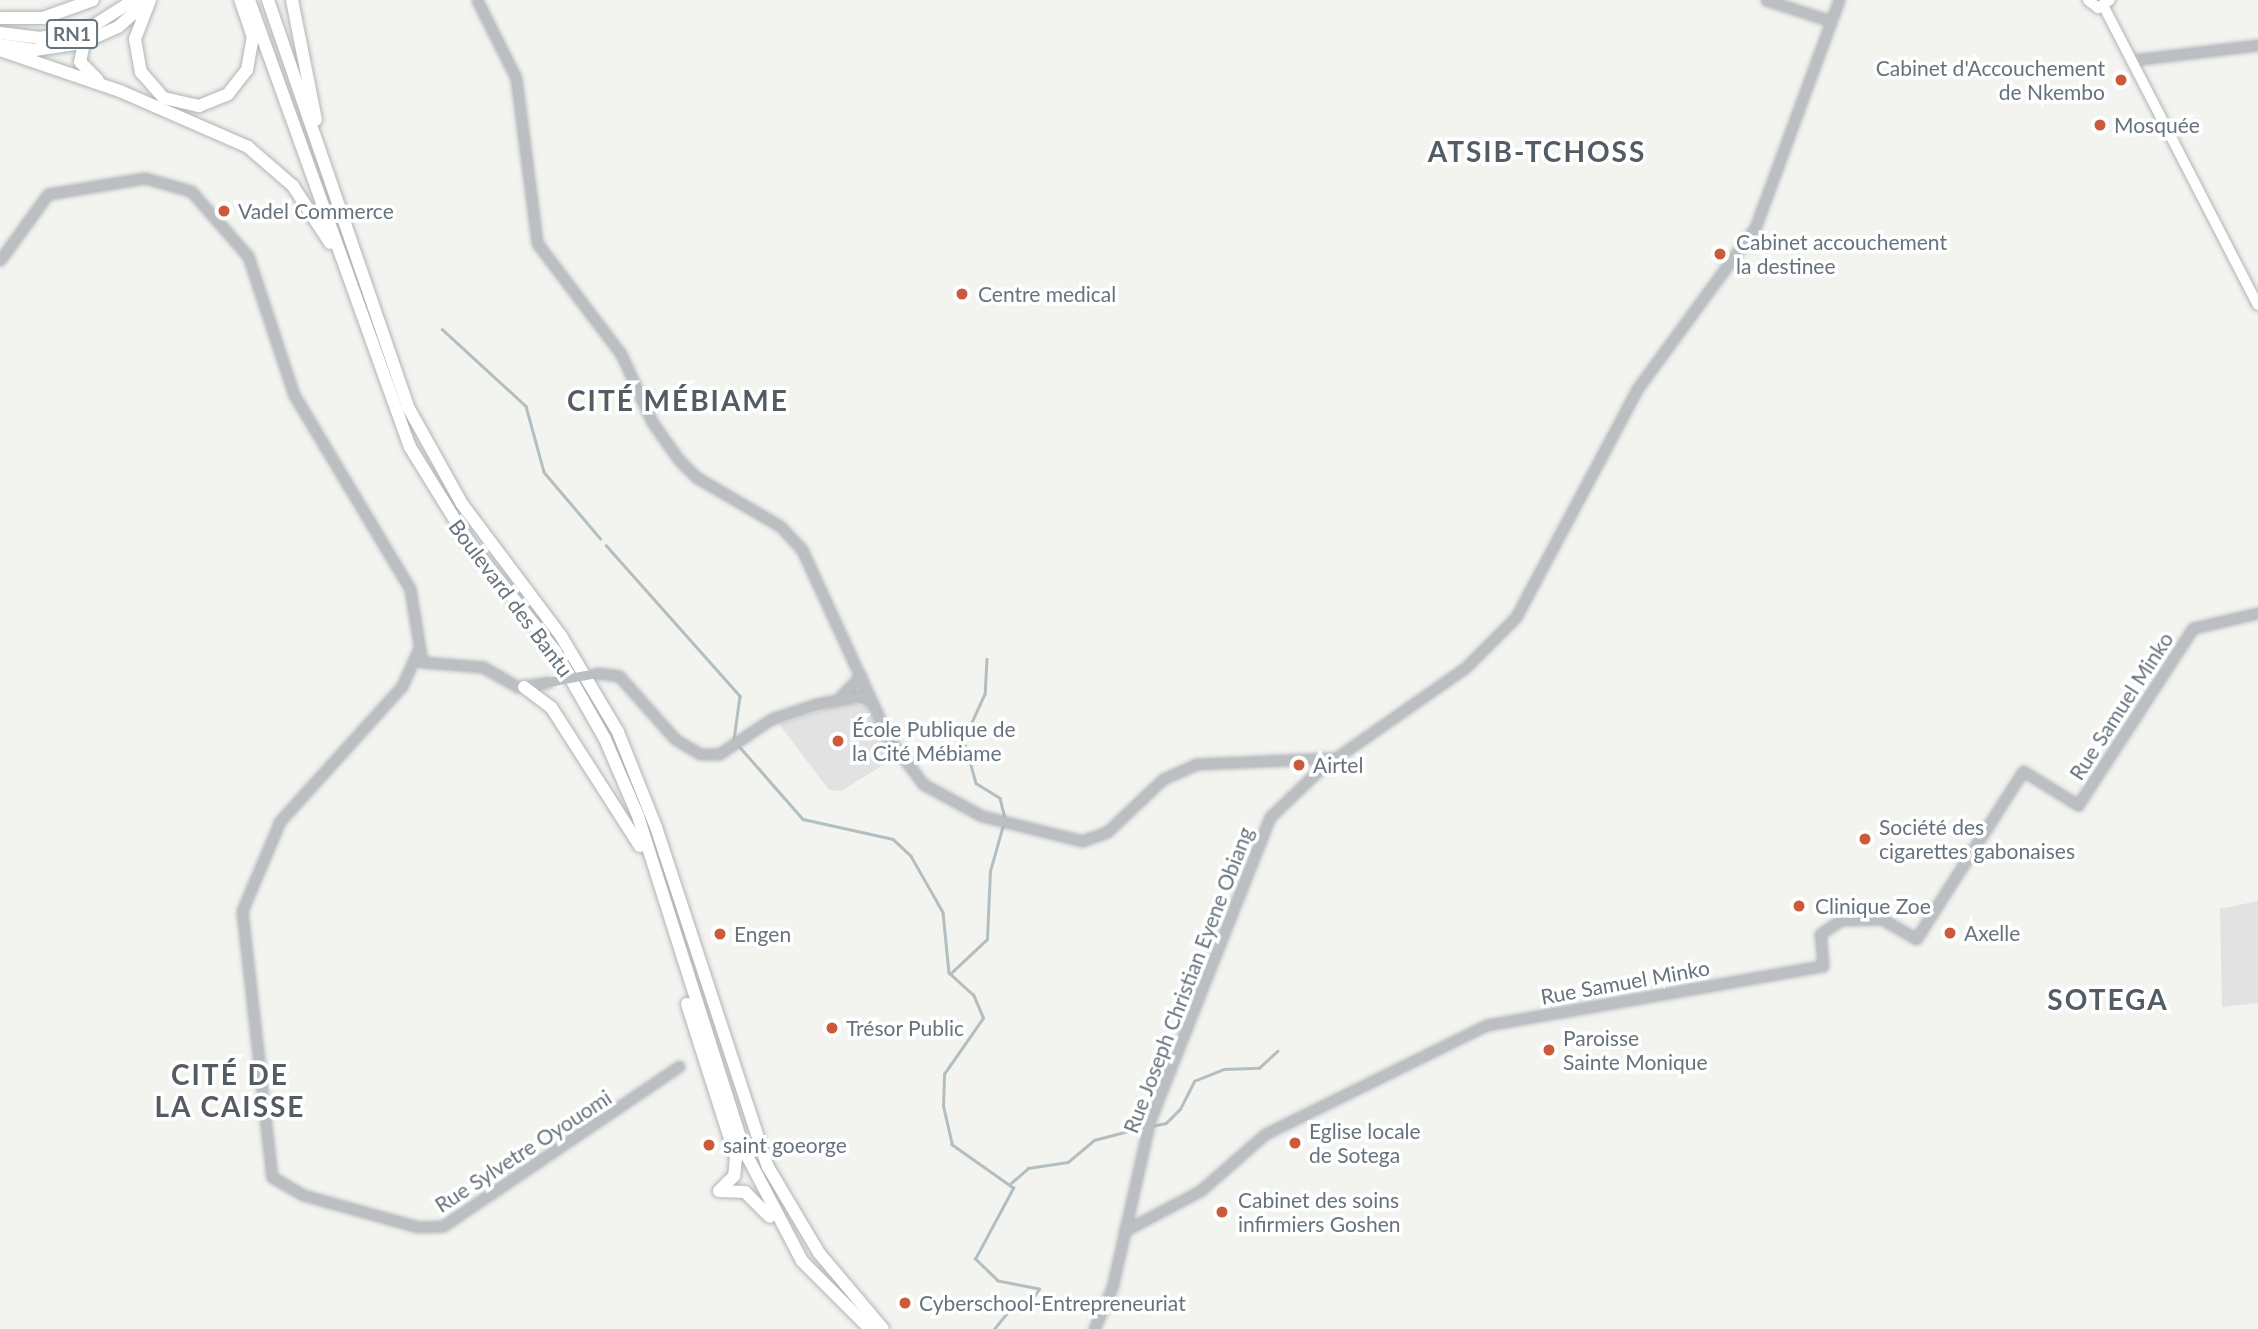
<!DOCTYPE html>
<meta charset="utf-8">
<style>
body{margin:0}
#map{position:relative;width:2258px;height:1329px;overflow:hidden;background:#f3f3f0;font-family:Lato,sans-serif}
div>[style]{position:absolute}
.built>*{inset:0;background:#e1e2e1}
.stream>*{height:2.5px;margin:-1.25px;padding:0 1.25px;transform-origin:1.25px;border-radius:1.25px;background:#b3bec1}
.roads{filter:drop-shadow(0 0 2px #b0b4b8) drop-shadow(0 0 2px #b0b4b8)}
.tertiary>*{height:9px;margin:-4.5px;padding:0 4.5px;transform-origin:4.5px;border-radius:4.5px;background:#bbbfc1}
.secondary>*{height:10px;margin:-5px;padding:0 5px;transform-origin:5px;border-radius:5px;background:#fff}
.trunk>*{height:12px;margin:-6px;padding:0 6px;transform-origin:6px;border-radius:6px;background:#fff}
.tertiary-bridge>*{height:9px;margin:-4.5px;padding:0 4.5px;transform-origin:4.5px;border-radius:4.5px;background:#bbbfc1}
.dots>*{width:19px;height:19px;translate:-50% -50%;box-sizing:border-box;border:4px solid #fff;border-radius:50%}
span{translate:-50% -50%;white-space:nowrap;text-align:center;line-height:1.15;-webkit-text-stroke:7px #fff;paint-order:stroke}
.shield-label span{padding:2px 5px;background:#fff;border:2px solid;border-radius:5px;-webkit-text-stroke-width:0}
.shield-label{font-size:19px;color:#66737d;font-weight:700}
.poi-label{font-size:21px;color:#66737d}
.right{translate:-100% -50%;text-align:right}
.left{translate:0 -50%;text-align:left}
.street-label{font-size:21px;color:#66737d}
.district-label{font-size:28px;color:#535c63;font-weight:700;letter-spacing:2px}
</style>
<div id="map">
<div class="built">
<i style="clip-path:polygon(849px 702px,870px 708px,893px 759px,841px 791px,829px 790px,779px 724px)"></i>
<i style="clip-path:polygon(2258px 901px,2258px 1003px,2222px 1007px,2220px 909px)"></i>
</div>
<div class="stream">
<i style="left:442px;top:329px;width:114px;rotate:42.5deg"></i>
<i style="left:526px;top:406px;width:68px;rotate:74.7deg"></i>
<i style="left:544px;top:472px;width:87px;rotate:49.7deg"></i>
<i style="left:606px;top:545px;width:202px;rotate:48.4deg"></i>
<i style="left:740px;top:696px;width:44px;rotate:97.8deg"></i>
<i style="left:987px;top:659px;width:35px;rotate:93deg"></i>
<i style="left:985px;top:694px;width:51px;rotate:114.5deg"></i>
<i style="left:964px;top:740px;width:45px;rotate:74.4deg"></i>
<i style="left:976px;top:783px;width:28px;rotate:32deg"></i>
<i style="left:1000px;top:798px;width:21px;rotate:76deg"></i>
<i style="left:739px;top:746px;width:97px;rotate:48.8deg"></i>
<i style="left:803px;top:819px;width:92px;rotate:12.5deg"></i>
<i style="left:893px;top:839px;width:25px;rotate:43deg"></i>
<i style="left:911px;top:856px;width:64px;rotate:60.3deg"></i>
<i style="left:943px;top:912px;width:61px;rotate:84.4deg"></i>
<i style="left:1151px;top:1126px;width:15px;rotate:-11deg"></i>
<i style="left:1166px;top:1123px;width:20px;rotate:-45deg"></i>
<i style="left:1180px;top:1109px;width:31px;rotate:-63deg"></i>
<i style="left:1194px;top:1081px;width:32px;rotate:-22deg"></i>
<i style="left:1224px;top:1069px;width:35px;rotate:-2deg"></i>
<i style="left:1259px;top:1068px;width:25px;rotate:-43deg"></i>
<i style="left:1011px;top:1183px;width:23px;rotate:-41deg"></i>
<i style="left:1028px;top:1168px;width:40px;rotate:-8.5deg"></i>
<i style="left:1068px;top:1162px;width:34px;rotate:-40deg"></i>
<i style="left:1094px;top:1140px;width:52px;rotate:-14.6deg"></i>
<i style="left:994px;top:1329px;width:32px;rotate:-51deg"></i>
<i style="left:1014px;top:1304px;width:15px;rotate:-4deg"></i>
<i style="left:1029px;top:1303px;width:17px;rotate:-54deg"></i>
<i style="left:1039px;top:1289px;width:42px;rotate:-169deg"></i>
<i style="left:998px;top:1281px;width:32px;rotate:-136deg"></i>
<i style="left:975px;top:1259px;width:81px;rotate:-61.8deg"></i>
<i style="left:1013px;top:1188px;width:75px;rotate:-144.8deg"></i>
<i style="left:952px;top:1145px;width:40px;rotate:-103deg"></i>
<i style="left:943px;top:1106px;width:32px;rotate:-88deg"></i>
<i style="left:944px;top:1074px;width:68px;rotate:-55.1deg"></i>
<i style="left:983px;top:1018px;width:25px;rotate:-113deg"></i>
<i style="left:973px;top:995px;width:31px;rotate:-138deg"></i>
<i style="left:950px;top:974px;width:51px;rotate:-43.4deg"></i>
<i style="left:987px;top:939px;width:68px;rotate:-87.5deg"></i>
<i style="left:990px;top:871px;width:48px;rotate:-74.2deg"></i>
</div>
<div class="roads">
<div class="tertiary">
<i style="left:477px;top:0;width:87px;rotate:63.4deg"></i>
<i style="left:516px;top:78px;width:166px;rotate:82.7deg"></i>
<i style="left:537px;top:243px;width:139px;rotate:52.9deg"></i>
<i style="left:621px;top:354px;width:75px;rotate:65.5deg"></i>
<i style="left:652px;top:422px;width:47px;rotate:54.6deg"></i>
<i style="left:679px;top:460px;width:24px;rotate:45deg"></i>
<i style="left:696px;top:477px;width:97px;rotate:30.3deg"></i>
<i style="left:780px;top:526px;width:33px;rotate:47deg"></i>
<i style="left:802px;top:550px;width:206px;rotate:65.3deg"></i>
<i style="left:888px;top:737px;width:59px;rotate:53.3deg"></i>
<i style="left:923px;top:784px;width:67px;rotate:28.5deg"></i>
<i style="left:982px;top:816px;width:103px;rotate:14deg"></i>
<i style="left:1082px;top:841px;width:27px;rotate:-20deg"></i>
<i style="left:1107px;top:832px;width:77px;rotate:-43.4deg"></i>
<i style="left:1163px;top:779px;width:36px;rotate:-24deg"></i>
<i style="left:1196px;top:764px;width:137px;rotate:-2.5deg"></i>
<i style="left:1766px;top:0;width:68px;rotate:17.9deg"></i>
<i style="left:2132px;top:60px;width:127px;rotate:-6.8deg"></i>
<i style="left:0;top:260px;width:82px;rotate:-54deg"></i>
<i style="left:48px;top:194px;width:98px;rotate:-9.4deg"></i>
<i style="left:145px;top:178px;width:48px;rotate:15.8deg"></i>
<i style="left:191px;top:191px;width:86px;rotate:48.8deg"></i>
<i style="left:248px;top:256px;width:146px;rotate:71.7deg"></i>
<i style="left:294px;top:395px;width:226px;rotate:59.1deg"></i>
<i style="left:410px;top:589px;width:74px;rotate:80.7deg"></i>
<i style="left:422px;top:662px;width:61px;rotate:4.7deg"></i>
<i style="left:483px;top:667px;width:40px;rotate:29.7deg"></i>
<i style="left:518px;top:687px;width:30px;rotate:-9deg"></i>
<i style="left:419px;top:648px;width:42px;rotate:114.1deg"></i>
<i style="left:402px;top:686px;width:182px;rotate:132.1deg"></i>
<i style="left:280px;top:821px;width:98px;rotate:112.9deg"></i>
<i style="left:242px;top:911px;width:268px;rotate:83.6deg"></i>
<i style="left:272px;top:1177px;width:36px;rotate:30deg"></i>
<i style="left:303px;top:1195px;width:119px;rotate:15.5deg"></i>
<i style="left:418px;top:1227px;width:25px;rotate:-2deg"></i>
<i style="left:443px;top:1226px;width:285px;rotate:-34.1deg"></i>
<i style="left:596px;top:673px;width:23px;rotate:7deg"></i>
<i style="left:619px;top:676px;width:84px;rotate:48.4deg"></i>
<i style="left:675px;top:739px;width:29px;rotate:31deg"></i>
<i style="left:700px;top:754px;width:19px"></i>
<i style="left:719px;top:754px;width:63px;rotate:-33.9deg"></i>
<i style="left:771px;top:719px;width:47px;rotate:-18.4deg"></i>
<i style="left:816px;top:704px;width:44px;rotate:-10.5deg"></i>
<i style="left:859px;top:696px;width:14px;rotate:25deg"></i>
<i style="left:840px;top:697px;width:30px;rotate:-46deg"></i>
<i style="left:1124px;top:1231px;width:86px;rotate:-27.8deg"></i>
<i style="left:1200px;top:1191px;width:86px;rotate:-41.2deg"></i>
<i style="left:1265px;top:1134px;width:247px;rotate:-26.2deg"></i>
<i style="left:1487px;top:1025px;width:341px;rotate:-10deg"></i>
<i style="left:1823px;top:966px;width:32px;rotate:-95deg"></i>
<i style="left:1820px;top:934px;width:25px;rotate:-34deg"></i>
<i style="left:1841px;top:920px;width:41px;rotate:-1.4deg"></i>
<i style="left:1882px;top:919px;width:39px;rotate:30deg"></i>
<i style="left:1916px;top:939px;width:199px;rotate:-57.5deg"></i>
<i style="left:2023px;top:771px;width:65px;rotate:31.7deg"></i>
<i style="left:2078px;top:805px;width:211px;rotate:-57deg"></i>
<i style="left:2193px;top:628px;width:67px;rotate:-13deg"></i>
<i style="left:1094px;top:1329px;width:45px;rotate:-66.3deg"></i>
<i style="left:1112px;top:1288px;width:172px;rotate:-77.3deg"></i>
<i style="left:1150px;top:1120px;width:326px;rotate:-68.4deg"></i>
<i style="left:1270px;top:817px;width:69px;rotate:-43.8deg"></i>
<i style="left:1320px;top:769px;width:177px;rotate:-34.9deg"></i>
<i style="left:1465px;top:668px;width:72px;rotate:-45deg"></i>
<i style="left:1516px;top:617px;width:258px;rotate:-62deg"></i>
<i style="left:1637px;top:389px;width:200px;rotate:-53.8deg"></i>
<i style="left:1755px;top:228px;width:243px;rotate:-69.8deg"></i>
</div>
<div class="secondary">
<i style="left:2088px;top:0;width:13px;rotate:39deg"></i>
<i style="left:2098px;top:8px;width:14px;rotate:-34deg"></i>
<i style="left:2104px;top:7px;width:335px;rotate:62.7deg"></i>
</div>
<div class="trunk">
<i style="left:150px;top:0;width:42px;rotate:111deg"></i>
<i style="left:135px;top:39px;width:34px;rotate:80deg"></i>
<i style="left:141px;top:72px;width:35px;rotate:49deg"></i>
<i style="left:164px;top:98px;width:36px;rotate:13deg"></i>
<i style="left:199px;top:106px;width:31px;rotate:-22deg"></i>
<i style="left:228px;top:94px;width:31px;rotate:-52deg"></i>
<i style="left:247px;top:70px;width:34px;rotate:-80deg"></i>
<i style="left:253px;top:37px;width:39px;rotate:-109deg"></i>
<i style="left:249px;top:0;width:475px;rotate:70.2deg"></i>
<i style="left:410px;top:447px;width:114px;rotate:58.3deg"></i>
<i style="left:470px;top:544px;width:137px;rotate:51.5deg"></i>
<i style="left:555px;top:651px;width:101px;rotate:60.4deg"></i>
<i style="left:605px;top:739px;width:84px;rotate:66.8deg"></i>
<i style="left:638px;top:816px;width:348px;rotate:72.4deg"></i>
<i style="left:743px;top:1148px;width:127px;rotate:62.4deg"></i>
<i style="left:802px;top:1261px;width:96px;rotate:45deg"></i>
<i style="left:268px;top:0;width:430px;rotate:71deg"></i>
<i style="left:408px;top:407px;width:111px;rotate:60.9deg"></i>
<i style="left:462px;top:504px;width:165px;rotate:53.1deg"></i>
<i style="left:561px;top:636px;width:112px;rotate:59.3deg"></i>
<i style="left:618px;top:732px;width:102px;rotate:68.2deg"></i>
<i style="left:656px;top:827px;width:358px;rotate:71.8deg"></i>
<i style="left:768px;top:1167px;width:100px;rotate:59.3deg"></i>
<i style="left:819px;top:1253px;width:99px;rotate:49.9deg"></i>
<i style="left:292px;top:0;width:122px;rotate:78.7deg"></i>
<i style="left:0;top:18px;width:43px"></i>
<i style="left:43px;top:18px;width:53px;rotate:-19.8deg"></i>
<i style="left:0;top:33px;width:39px;rotate:7deg"></i>
<i style="left:39px;top:38px;width:47px;rotate:-8.7deg"></i>
<i style="left:85px;top:31px;width:58px;rotate:-32.3deg"></i>
<i style="left:85px;top:37px;width:25px;rotate:101deg"></i>
<i style="left:80px;top:62px;width:25px;rotate:45deg"></i>
<i style="left:0;top:45px;width:35px;rotate:8deg"></i>
<i style="left:35px;top:50px;width:48px;rotate:-8.5deg"></i>
<i style="left:82px;top:43px;width:39px;rotate:-24deg"></i>
<i style="left:118px;top:27px;width:35px;rotate:-41deg"></i>
<i style="left:0;top:50px;width:127px;rotate:18.9deg"></i>
<i style="left:120px;top:91px;width:140px;rotate:23.6deg"></i>
<i style="left:248px;top:147px;width:60px;rotate:40.9deg"></i>
<i style="left:293px;top:186px;width:68px;rotate:57deg"></i>
<i style="left:524px;top:687px;width:34px;rotate:37deg"></i>
<i style="left:551px;top:707px;width:165px;rotate:57.4deg"></i>
<i style="left:687px;top:1004px;width:162px;rotate:72.3deg"></i>
<i style="left:736px;top:1158px;width:18px;rotate:96deg"></i>
<i style="left:734px;top:1176px;width:21px;rotate:135deg"></i>
<i style="left:719px;top:1191px;width:26px;rotate:2deg"></i>
<i style="left:745px;top:1192px;width:35px;rotate:45deg"></i>
</div>
</div>
<div class="tertiary-bridge">
<i style="left:548px;top:682px;width:49px;rotate:-10.6deg"></i>
</div>
<div class="dots">
<i style="left:2121px;top:80px;background:#ca5a39"></i>
<i style="left:2100px;top:125px;background:#ca5a39"></i>
<i style="left:224px;top:211px;background:#ca5a39"></i>
<i style="left:1720px;top:254px;background:#ca5a39"></i>
<i style="left:962px;top:294px;background:#ca5a39"></i>
<i style="left:838px;top:741px;background:#ca5a39"></i>
<i style="left:1299px;top:765px;background:#ca5a39"></i>
<i style="left:1865px;top:839px;background:#ca5a39"></i>
<i style="left:1799px;top:906px;background:#ca5a39"></i>
<i style="left:1950px;top:933px;background:#ca5a39"></i>
<i style="left:720px;top:934px;background:#ca5a39"></i>
<i style="left:832px;top:1028px;background:#ca5a39"></i>
<i style="left:1549px;top:1050px;background:#ca5a39"></i>
<i style="left:1295px;top:1143px;background:#ca5a39"></i>
<i style="left:709px;top:1145px;background:#ca5a39"></i>
<i style="left:1222px;top:1212px;background:#ca5a39"></i>
<i style="left:905px;top:1303px;background:#ca5a39"></i>
</div>
<div class="shield-label">
<span style="left:72px;top:34px">RN1</span>
</div>
<div class="poi-label">
<span class="right" style="left:2105px;top:80px">Cabinet d'Accouchement<br>de Nkembo</span>
<span class="left" style="left:2114px;top:125px">Mosquée</span>
<span class="left" style="left:238px;top:211px">Vadel Commerce</span>
<span class="left" style="left:1736px;top:254px">Cabinet accouchement<br>la destinee</span>
<span class="left" style="left:978px;top:294px">Centre medical</span>
<span class="left" style="left:852px;top:741px">École Publique de<br>la Cité Mébiame</span>
<span class="left" style="left:1313px;top:765px">Airtel</span>
<span class="left" style="left:1879px;top:839px">Société des<br>cigarettes gabonaises</span>
<span class="left" style="left:1815px;top:906px">Clinique Zoe</span>
<span class="left" style="left:1964px;top:933px">Axelle</span>
<span class="left" style="left:734px;top:934px">Engen</span>
<span class="left" style="left:846px;top:1028px">Trésor Public</span>
<span class="left" style="left:1563px;top:1050px">Paroisse<br>Sainte Monique</span>
<span class="left" style="left:1309px;top:1143px">Eglise locale<br>de Sotega</span>
<span class="left" style="left:723px;top:1145px">saint goeorge</span>
<span class="left" style="left:1238px;top:1212px">Cabinet des soins<br>infirmiers Goshen</span>
<span class="left" style="left:919px;top:1303px">Cyberschool-Entrepreneuriat</span>
</div>
<div class="street-label">
<span style="left:511px;top:598px;rotate:53deg">Boulevard des Bantu</span>
<span style="left:2121px;top:706px;rotate:-57deg">Rue Samuel Minko</span>
<span style="left:1188px;top:980px;rotate:-69deg">Rue Joseph Christian Eyene Obiang</span>
<span style="left:1625px;top:982px;rotate:-10deg">Rue Samuel Minko</span>
<span style="left:523px;top:1151px;rotate:-33deg">Rue Sylvetre Oyouomi</span>
</div>
<div class="district-label">
<span style="left:1537px;top:151px">ATSIB-TCHOSS</span>
<span style="left:678px;top:400px">CITÉ MÉBIAME</span>
<span style="left:2108px;top:999px">SOTEGA</span>
<span style="left:230px;top:1090px">CITÉ DE<br>LA CAISSE</span>
</div>
</div>
